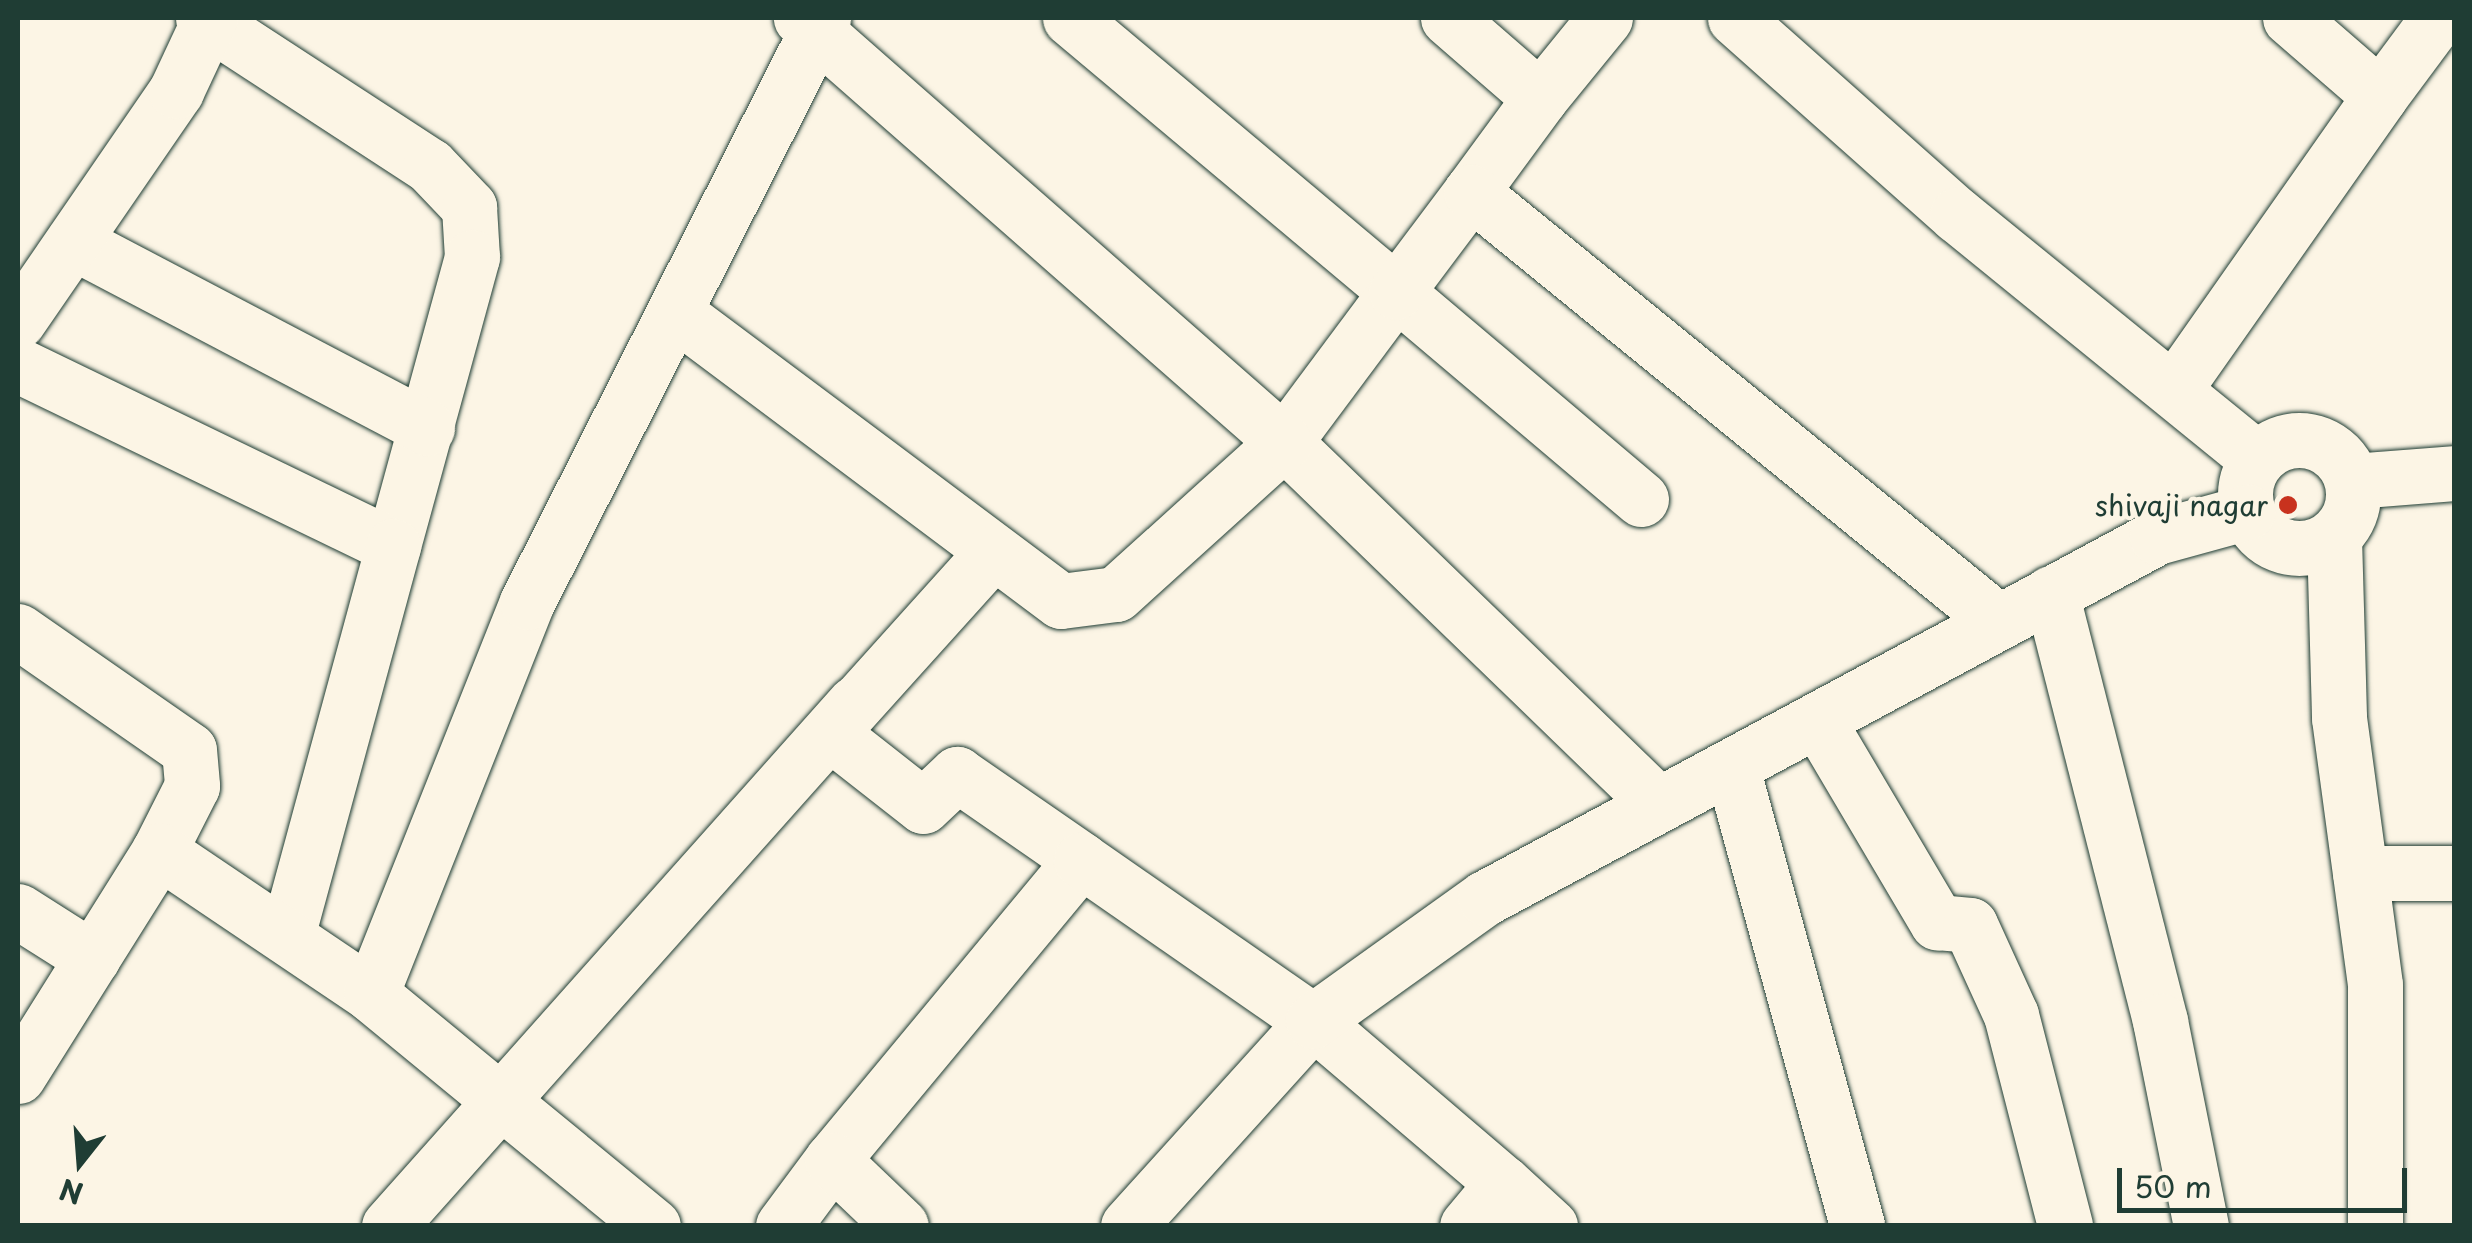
<!DOCTYPE html>
<style>
body{margin:0}
#map{position:relative;width:2472px;height:1243px;overflow:hidden;background:#fcf5e5;font-family:"Playpen Sans",sans-serif}
div>[style]{position:absolute}
.roads{filter:drop-shadow(0 0 2px #1f3d34) drop-shadow(0 0 2px #1f3d34)}
.minor>*{height:55px;margin:-27.5px;padding:0 27.5px;transform-origin:27.5px;border-radius:27.5px;background:#fcf5e5}
.minor>.ring{margin:-27.5px;padding:0;box-sizing:content-box;background:none;border:55px solid #fcf5e5;border-radius:50%}
.dots>*{width:28px;height:28px;translate:-50% -50%;box-sizing:border-box;border:5px solid #fcf5e5;border-radius:50%}
span{translate:-50% -50%;white-space:nowrap;text-align:center;line-height:1.15;-webkit-text-stroke:8px #fcf5e5;paint-order:stroke}
.poi-label{font-size:28px;color:#1f3d34}
.right{translate:-100% -50%;text-align:right}
.frame{position:absolute;inset:0;border:20px solid #1f3d34;pointer-events:none}
.north{position:absolute;left:30px;top:1113px;width:100px;height:100px;-webkit-text-stroke:8px #fcf5e5;paint-order:stroke;rotate:197deg;font-size:28px;font-weight:700;line-height:40px;text-align:center;color:#1f3d34}
.north::after{content:'';display:block;margin:auto;width:35px;height:45px;background:#1f3d34;clip-path:polygon(50% 0,100% 100%,50% 72%,0 100%)}
.scale{position:absolute;left:2117px;top:1168px;width:290px;height:45px;box-sizing:border-box;border:5px solid #1f3d34;border-top:0;padding-left:12px;font-size:30px;line-height:35px;white-space:nowrap;color:#1f3d34;-webkit-text-stroke:8px #fcf5e5;paint-order:stroke}
</style>
<div id="map">
<div class="roads">
<div class="minor">
<i style="left:203px;top:18px;width:271px;rotate:33.1deg"></i>
<i style="left:430px;top:166px;width:57px;rotate:46.4deg"></i>
<i style="left:469px;top:207px;width:50px;rotate:86.6deg"></i>
<i style="left:472px;top:257px;width:300px;rotate:105.3deg"></i>
<i style="left:1070px;top:18px;width:426px;rotate:40deg"></i>
<i style="left:1396px;top:292px;width:187px;rotate:126.7deg"></i>
<i style="left:1284px;top:442px;width:518px;rotate:44.06deg"></i>
<i style="left:1448px;top:18px;width:122px;rotate:41deg"></i>
<i style="left:1540px;top:98px;width:103px;rotate:-50.9deg"></i>
<i style="left:1735px;top:18px;width:297px;rotate:41.6deg"></i>
<i style="left:1957px;top:215px;width:387px;rotate:39.1deg"></i>
<i style="left:2380px;top:96px;width:97px;rotate:-53.4deg"></i>
<i style="left:1471px;top:192px;width:117px;rotate:-53.7deg"></i>
<i style="left:73px;top:242px;width:400px;rotate:27.7deg"></i>
<i style="left:677px;top:314px;width:479px;rotate:36.8deg"></i>
<i style="left:1061px;top:601px;width:55px;rotate:-7.3deg"></i>
<i style="left:1116px;top:594px;width:227px;rotate:-42.1deg"></i>
<i style="left:1284px;top:442px;width:643px;rotate:-138.72deg"></i>
<i style="left:18px;top:321px;width:279px;rotate:-55.5deg"></i>
<i style="left:176px;top:91px;width:81px;rotate:-65deg"></i>
<i style="left:18px;top:365px;width:416px;rotate:25.8deg"></i>
<i style="left:393px;top:546px;width:400px;rotate:105.2deg"></i>
<i style="left:2175px;top:388px;width:357px;rotate:-54.9deg"></i>
<i style="left:2380px;top:96px;width:119px;rotate:-139.1deg"></i>
<i class="ring" style="left:2245px;top:440px;width:53px;height:53px"></i>
<i style="left:2353px;top:481px;width:101px;rotate:-4.5deg"></i>
<i style="left:1641px;top:499px;width:321px;rotate:-139.8deg"></i>
<i style="left:1396px;top:292px;width:125px;rotate:-53.1deg"></i>
<i style="left:1471px;top:192px;width:680px;rotate:39.15deg"></i>
<i style="left:2334px;top:537px;width:181px;rotate:88.4deg"></i>
<i style="left:2339px;top:718px;width:269px;rotate:82.3deg"></i>
<i style="left:2375px;top:985px;width:241px;rotate:90deg"></i>
<i style="left:991px;top:554px;width:241px;rotate:132deg"></i>
<i style="left:830px;top:733px;width:118px;rotate:38.1deg"></i>
<i style="left:923px;top:806px;width:47px;rotate:-43.3deg"></i>
<i style="left:957px;top:774px;width:151px;rotate:34.7deg"></i>
<i style="left:2051px;top:593px;width:442px;rotate:75.7deg"></i>
<i style="left:2160px;top:1021px;width:209px;rotate:78.7deg"></i>
<i style="left:18px;top:631px;width:208px;rotate:34.8deg"></i>
<i style="left:189px;top:750px;width:36px;rotate:85deg"></i>
<i style="left:192px;top:786px;width:73px;rotate:116.9deg"></i>
<i style="left:159px;top:851px;width:256px;rotate:34deg"></i>
<i style="left:1818px;top:721px;width:234px;rotate:59.4deg"></i>
<i style="left:1937px;top:922px;width:33px;rotate:5deg"></i>
<i style="left:1970px;top:925px;width:99px;rotate:65.5deg"></i>
<i style="left:2011px;top:1015px;width:218px;rotate:75.6deg"></i>
<i style="left:1732px;top:768px;width:475px;rotate:74.7deg"></i>
<i style="left:2360px;top:873px;width:94px"></i>
<i style="left:18px;top:911px;width:88px;rotate:32.4deg"></i>
<i style="left:18px;top:1076px;width:266px;rotate:-57.9deg"></i>
<i style="left:832px;top:1160px;width:390px;rotate:-50.3deg"></i>
<i style="left:1081px;top:860px;width:282px;rotate:34.8deg"></i>
<i style="left:1313px;top:1021px;width:250px;rotate:40.5deg"></i>
<i style="left:1503px;top:1183px;width:56px;rotate:129.9deg"></i>
<i style="left:1503px;top:1183px;width:64px;rotate:42.5deg"></i>
<i style="left:389px;top:1226px;width:700px;rotate:-48.3deg"></i>
<i style="left:653px;top:1226px;width:365px;rotate:-140.6deg"></i>
<i style="left:371px;top:994px;width:422px;rotate:-68.3deg"></i>
<i style="left:527px;top:602px;width:655px;rotate:-63.12deg"></i>
<i style="left:783px;top:1226px;width:82px;rotate:-53.4deg"></i>
<i style="left:832px;top:1160px;width:95px;rotate:43.7deg"></i>
<i style="left:1128px;top:1226px;width:276px;rotate:-47.9deg"></i>
<i style="left:1313px;top:1021px;width:211px;rotate:-35.6deg"></i>
<i style="left:1485px;top:898px;width:763px;rotate:-28.24deg"></i>
<i style="left:2157px;top:537px;width:94px;rotate:-15.4deg"></i>
</div>
</div>
<div class="dots">
<i style="left:2288px;top:505px;background:#c8321e"></i>
</div>
<div class="poi-label">
<span class="right" style="left:2268px;top:505px">shivaji nagar</span>
</div>
<div class="frame"></div>
<div class="north">N</div>
<div class="scale">50 m</div>
</div>
